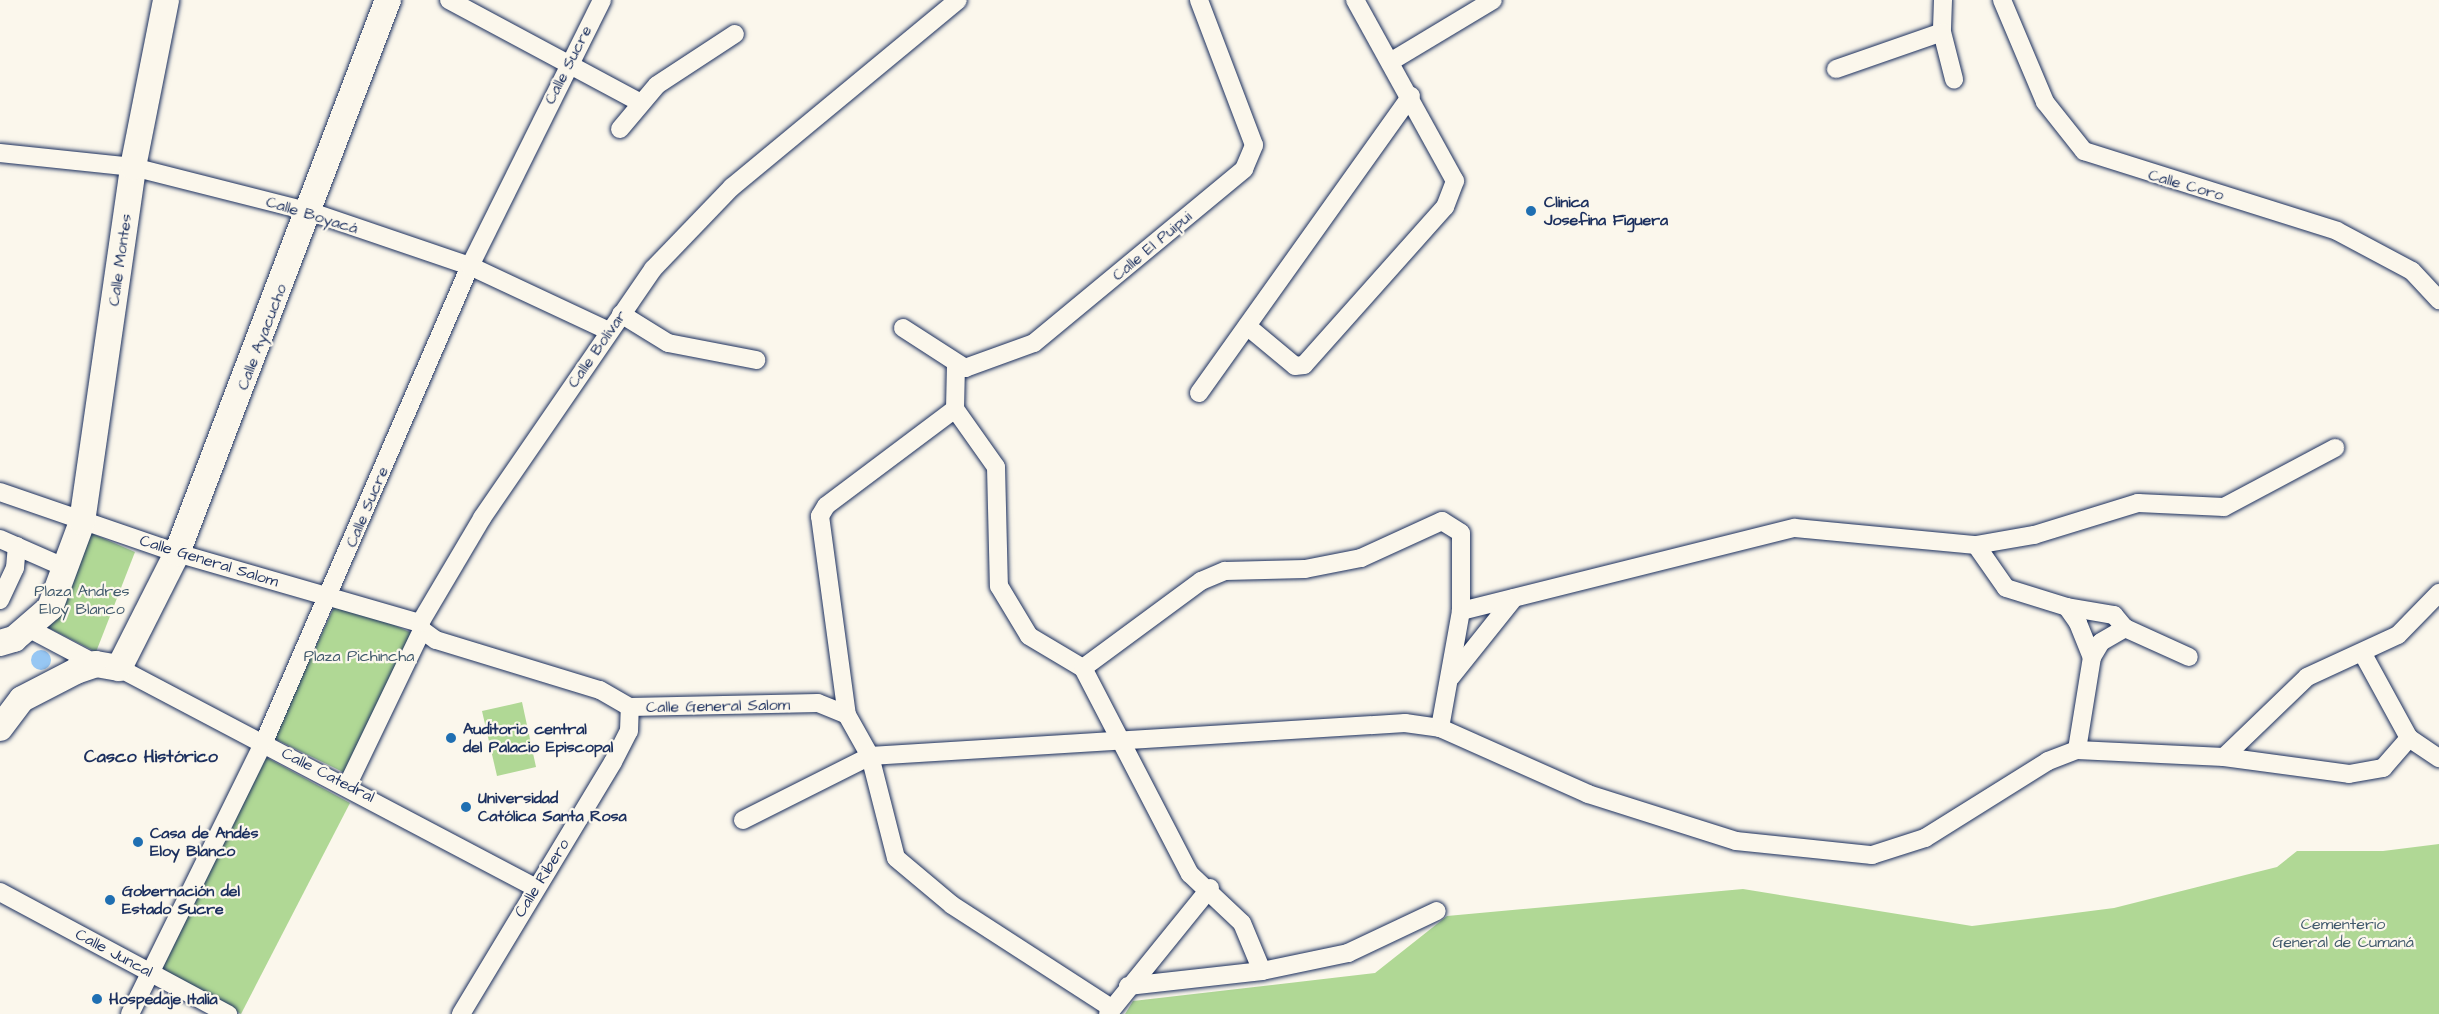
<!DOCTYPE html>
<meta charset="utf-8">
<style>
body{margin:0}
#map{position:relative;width:2439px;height:1014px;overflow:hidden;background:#fbf7ec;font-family:"Architects Daughter",sans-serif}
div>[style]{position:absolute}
.green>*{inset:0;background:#b0d895}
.water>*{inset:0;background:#97c7f3}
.round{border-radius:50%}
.roads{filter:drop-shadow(0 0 2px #1b2f5e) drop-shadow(0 0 2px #1b2f5e)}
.street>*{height:18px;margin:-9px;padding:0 9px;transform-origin:9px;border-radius:9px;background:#fbf7ec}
.secondary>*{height:26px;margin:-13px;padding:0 13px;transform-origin:13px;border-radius:13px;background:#fbf7ec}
.dots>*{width:16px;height:16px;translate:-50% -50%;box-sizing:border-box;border:3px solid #fbf7ec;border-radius:50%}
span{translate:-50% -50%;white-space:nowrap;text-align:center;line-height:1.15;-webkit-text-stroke:4.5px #fbf7ec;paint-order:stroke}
.street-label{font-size:16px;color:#1b2f5e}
.poi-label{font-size:16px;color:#1b2f5e;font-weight:700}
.left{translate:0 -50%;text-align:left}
.park-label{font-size:16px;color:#40596c}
.neighbourhood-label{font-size:18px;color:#1b2f5e;font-weight:700}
</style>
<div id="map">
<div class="green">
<i style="clip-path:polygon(77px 527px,135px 552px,96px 652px,39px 623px)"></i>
<i style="clip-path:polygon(338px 599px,418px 636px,347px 774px,273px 738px)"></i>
<i style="clip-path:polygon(522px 702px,536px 767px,497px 776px,482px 711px)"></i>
<i style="clip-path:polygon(264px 756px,350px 803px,241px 1014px,161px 968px)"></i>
<i style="clip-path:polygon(2439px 844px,2439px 1014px,1125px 1014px,1133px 1001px,1375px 973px,1447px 916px,1743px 889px,1972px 926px,2114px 908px,2277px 867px,2297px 851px,2383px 851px)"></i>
</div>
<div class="water">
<i class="round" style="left:31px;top:650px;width:20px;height:20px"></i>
</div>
<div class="roads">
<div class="street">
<i style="left:449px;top:0;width:216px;rotate:28.2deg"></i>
<i style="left:1943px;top:0;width:32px;rotate:92deg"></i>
<i style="left:1942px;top:32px;width:49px;rotate:75.7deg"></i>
<i style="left:2002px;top:0;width:111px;rotate:67.1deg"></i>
<i style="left:2045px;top:102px;width:63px;rotate:51.5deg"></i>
<i style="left:2084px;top:151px;width:265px;rotate:17.5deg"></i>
<i style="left:2337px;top:231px;width:85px;rotate:28.1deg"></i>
<i style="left:2412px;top:271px;width:40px;rotate:47deg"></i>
<i style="left:1390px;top:62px;width:120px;rotate:-31deg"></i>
<i style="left:1836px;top:69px;width:112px;rotate:-19.2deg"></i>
<i style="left:620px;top:129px;width:57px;rotate:-49.9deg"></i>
<i style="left:657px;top:85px;width:93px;rotate:-33.2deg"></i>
<i style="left:0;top:153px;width:134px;rotate:6deg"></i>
<i style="left:133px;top:167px;width:184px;rotate:14.2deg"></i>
<i style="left:311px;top:212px;width:168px;rotate:18.8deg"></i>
<i style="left:470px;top:266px;width:153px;rotate:25.1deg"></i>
<i style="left:621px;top:314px;width:55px;rotate:31.7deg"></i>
<i style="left:668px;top:343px;width:90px;rotate:10.9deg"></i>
<i style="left:1247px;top:326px;width:62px;rotate:39.8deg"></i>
<i style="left:1295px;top:366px;width:9px;rotate:-6deg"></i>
<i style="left:1304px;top:365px;width:212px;rotate:-48.3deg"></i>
<i style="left:1445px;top:207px;width:28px;rotate:-69deg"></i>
<i style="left:1455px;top:181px;width:207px;rotate:-118.9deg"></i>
<i style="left:903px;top:328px;width:74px;rotate:32.8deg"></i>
<i style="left:965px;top:368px;width:73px;rotate:-19.9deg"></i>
<i style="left:1034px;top:343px;width:273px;rotate:-39.6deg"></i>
<i style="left:1244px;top:169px;width:26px;rotate:-67deg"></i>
<i style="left:1254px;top:145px;width:155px;rotate:-110.8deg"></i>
<i style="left:1199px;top:393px;width:365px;rotate:-54.5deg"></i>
<i style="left:955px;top:409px;width:161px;rotate:143.1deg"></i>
<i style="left:826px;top:506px;width:12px;rotate:121deg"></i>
<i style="left:820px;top:516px;width:201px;rotate:82.3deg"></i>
<i style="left:847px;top:715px;width:47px;rotate:60.7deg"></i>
<i style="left:870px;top:756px;width:105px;rotate:75.7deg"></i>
<i style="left:896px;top:858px;width:73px;rotate:40deg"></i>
<i style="left:952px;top:905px;width:189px;rotate:32.9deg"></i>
<i style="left:955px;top:409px;width:71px;rotate:54.7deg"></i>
<i style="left:996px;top:467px;width:119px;rotate:88.6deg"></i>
<i style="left:999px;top:586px;width:58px;rotate:59deg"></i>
<i style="left:1029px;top:636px;width:63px;rotate:30.7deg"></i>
<i style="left:1083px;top:668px;width:232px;rotate:62.6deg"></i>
<i style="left:1190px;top:874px;width:71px;rotate:43.3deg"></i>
<i style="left:1242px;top:923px;width:52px;rotate:67.4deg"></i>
<i style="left:955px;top:409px;width:43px;rotate:-88.7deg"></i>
<i style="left:0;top:492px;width:187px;rotate:19deg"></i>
<i style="left:177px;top:553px;width:253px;rotate:16.1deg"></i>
<i style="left:0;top:539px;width:72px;rotate:23.7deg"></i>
<i style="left:1976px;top:545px;width:52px;rotate:55.1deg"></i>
<i style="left:2006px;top:588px;width:64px;rotate:17.3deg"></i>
<i style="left:2067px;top:607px;width:19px;rotate:55deg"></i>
<i style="left:2078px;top:623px;width:37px;rotate:68deg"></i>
<i style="left:2092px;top:657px;width:94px;rotate:99.2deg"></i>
<i style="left:0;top:600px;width:35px;rotate:-65deg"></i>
<i style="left:15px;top:568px;width:22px;rotate:-85deg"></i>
<i style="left:2067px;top:607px;width:48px;rotate:9.7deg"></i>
<i style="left:2114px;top:615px;width:17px;rotate:50deg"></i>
<i style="left:2125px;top:628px;width:70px;rotate:24.4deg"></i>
<i style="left:1461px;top:611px;width:344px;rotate:-14deg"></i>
<i style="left:1795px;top:528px;width:182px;rotate:5.4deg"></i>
<i style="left:1976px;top:545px;width:59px;rotate:-9.8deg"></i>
<i style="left:2034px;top:535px;width:109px;rotate:-17.1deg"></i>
<i style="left:2138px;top:503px;width:86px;rotate:2.7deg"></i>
<i style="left:2224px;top:507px;width:126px;rotate:-28deg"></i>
<i style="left:28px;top:628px;width:77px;rotate:27.9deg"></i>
<i style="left:422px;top:630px;width:17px;rotate:36deg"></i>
<i style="left:436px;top:640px;width:171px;rotate:17deg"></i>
<i style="left:600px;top:690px;width:34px;rotate:30deg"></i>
<i style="left:630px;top:707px;width:188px;rotate:-1.2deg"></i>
<i style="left:818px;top:703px;width:31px;rotate:22deg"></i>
<i style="left:2363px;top:654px;width:96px;rotate:61.3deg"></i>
<i style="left:2409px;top:738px;width:36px;rotate:34deg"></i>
<i style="left:2092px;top:657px;width:17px;rotate:-59deg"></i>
<i style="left:2101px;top:642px;width:28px;rotate:-30deg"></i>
<i style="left:119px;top:668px;width:470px;rotate:27.8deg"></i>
<i style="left:1083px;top:668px;width:147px;rotate:-36.4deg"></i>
<i style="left:1201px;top:581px;width:26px;rotate:-23deg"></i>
<i style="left:1225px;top:571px;width:80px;rotate:-1.4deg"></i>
<i style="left:1305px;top:569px;width:57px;rotate:-11.1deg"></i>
<i style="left:1361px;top:558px;width:89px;rotate:-24.6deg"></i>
<i style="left:1442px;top:521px;width:22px;rotate:32deg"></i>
<i style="left:1461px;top:533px;width:78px;rotate:90deg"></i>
<i style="left:1461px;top:611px;width:119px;rotate:100.2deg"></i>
<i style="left:1451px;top:677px;width:101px;rotate:-51.4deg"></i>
<i style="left:2224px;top:757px;width:115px;rotate:-43.9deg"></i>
<i style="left:2307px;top:677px;width:100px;rotate:-24.8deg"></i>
<i style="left:2398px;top:635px;width:59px;rotate:-45.7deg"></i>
<i style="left:348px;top:784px;width:171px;rotate:-64.3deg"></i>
<i style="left:422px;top:630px;width:7px;rotate:-106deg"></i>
<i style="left:420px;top:623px;width:122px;rotate:-59.4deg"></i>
<i style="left:482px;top:518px;width:302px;rotate:-55.5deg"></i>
<i style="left:653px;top:269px;width:114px;rotate:-46.1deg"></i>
<i style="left:732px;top:187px;width:293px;rotate:-39.6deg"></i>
<i style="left:743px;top:820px;width:142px;rotate:-26.7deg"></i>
<i style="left:870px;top:756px;width:536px;rotate:-3.53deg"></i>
<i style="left:1405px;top:723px;width:35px;rotate:8deg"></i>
<i style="left:1440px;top:728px;width:162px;rotate:24deg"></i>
<i style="left:1588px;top:794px;width:155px;rotate:17.6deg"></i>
<i style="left:1736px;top:841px;width:137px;rotate:5.9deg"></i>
<i style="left:1872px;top:855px;width:56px;rotate:-17.8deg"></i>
<i style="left:1925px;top:838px;width:145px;rotate:-32deg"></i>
<i style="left:2048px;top:761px;width:31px;rotate:-21deg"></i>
<i style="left:2077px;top:750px;width:147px;rotate:2.7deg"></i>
<i style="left:2224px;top:757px;width:126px;rotate:7.7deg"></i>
<i style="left:2349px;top:774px;width:35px;rotate:-10deg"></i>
<i style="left:2383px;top:768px;width:40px;rotate:-49deg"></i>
<i style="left:0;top:892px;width:259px;rotate:28.2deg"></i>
<i style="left:1128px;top:986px;width:135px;rotate:-6.4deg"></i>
<i style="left:1262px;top:971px;width:88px;rotate:-11.8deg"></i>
<i style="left:1348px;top:953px;width:98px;rotate:-25.3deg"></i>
<i style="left:130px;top:1014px;width:303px;rotate:-63.8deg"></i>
<i style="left:264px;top:742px;width:519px;rotate:-66.6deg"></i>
<i style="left:470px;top:266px;width:297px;rotate:-63.6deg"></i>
<i style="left:461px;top:1014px;width:294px;rotate:-58.9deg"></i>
<i style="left:613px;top:762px;width:35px;rotate:-63deg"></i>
<i style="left:629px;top:731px;width:24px;rotate:-88deg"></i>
<i style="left:1108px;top:1014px;width:162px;rotate:-51deg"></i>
</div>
<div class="secondary">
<i style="left:0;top:643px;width:15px;rotate:-16deg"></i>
<i style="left:14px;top:639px;width:48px;rotate:-40.7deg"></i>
<i style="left:50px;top:608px;width:92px;rotate:-69.6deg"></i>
<i style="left:82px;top:522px;width:359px;rotate:-81.8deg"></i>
<i style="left:133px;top:167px;width:170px;rotate:-78.8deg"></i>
<i style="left:0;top:728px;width:36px;rotate:-53deg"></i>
<i style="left:22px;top:699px;width:61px;rotate:-27.4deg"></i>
<i style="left:76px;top:671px;width:21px;rotate:-19deg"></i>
<i style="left:96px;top:664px;width:23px;rotate:10deg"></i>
<i style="left:119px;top:668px;width:129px;rotate:-63.2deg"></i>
<i style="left:177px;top:553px;width:592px;rotate:-69.12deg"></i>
</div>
</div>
<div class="dots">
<i style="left:1531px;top:211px;background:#1f6fb2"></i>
<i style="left:451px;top:738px;background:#1f6fb2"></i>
<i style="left:466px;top:807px;background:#1f6fb2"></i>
<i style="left:138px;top:842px;background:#1f6fb2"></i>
<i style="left:110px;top:900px;background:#1f6fb2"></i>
<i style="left:97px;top:999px;background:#1f6fb2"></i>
</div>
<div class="street-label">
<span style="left:568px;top:65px;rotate:-63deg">Calle Sucre</span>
<span style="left:2186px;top:185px;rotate:16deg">Calle Coro</span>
<span style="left:312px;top:215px;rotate:17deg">Calle Boyacá</span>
<span style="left:1152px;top:246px;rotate:-40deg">Calle El Puipui</span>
<span style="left:120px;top:260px;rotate:-82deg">Calle Montes</span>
<span style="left:262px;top:337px;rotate:-69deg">Calle Ayacucho</span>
<span style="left:597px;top:349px;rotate:-55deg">Calle Bolívar</span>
<span style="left:367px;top:507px;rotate:-67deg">Calle Sucre</span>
<span style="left:209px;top:561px;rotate:17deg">Calle General Salom</span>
<span style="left:718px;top:706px;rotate:-1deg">Calle General Salom</span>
<span style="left:328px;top:775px;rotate:27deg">Calle Catedral</span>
<span style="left:542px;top:878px;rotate:-58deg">Calle Ribero</span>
<span style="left:114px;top:953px;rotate:28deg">Calle Juncal</span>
</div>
<div class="poi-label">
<span class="left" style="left:1544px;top:211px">Clinica<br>Josefina Figuera</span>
<span class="left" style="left:463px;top:738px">Auditorio central<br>del Palacio Episcopal</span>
<span class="left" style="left:478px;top:807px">Universidad<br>Católica Santa Rosa</span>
<span class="left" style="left:150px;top:842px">Casa de Andés<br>Eloy Blanco</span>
<span class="left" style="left:122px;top:900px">Gobernación del<br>Estado Sucre</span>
<span class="left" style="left:109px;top:999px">Hospedaje Italia</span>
</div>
<div class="park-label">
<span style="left:82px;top:600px">Plaza Andres<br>Eloy Blanco</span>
<span style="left:359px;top:656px">Plaza Pichincha</span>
<span style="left:2343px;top:933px">Cementerio<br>General de Cumaná</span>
</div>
<div class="neighbourhood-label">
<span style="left:151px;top:757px">Casco Histórico</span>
</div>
</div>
